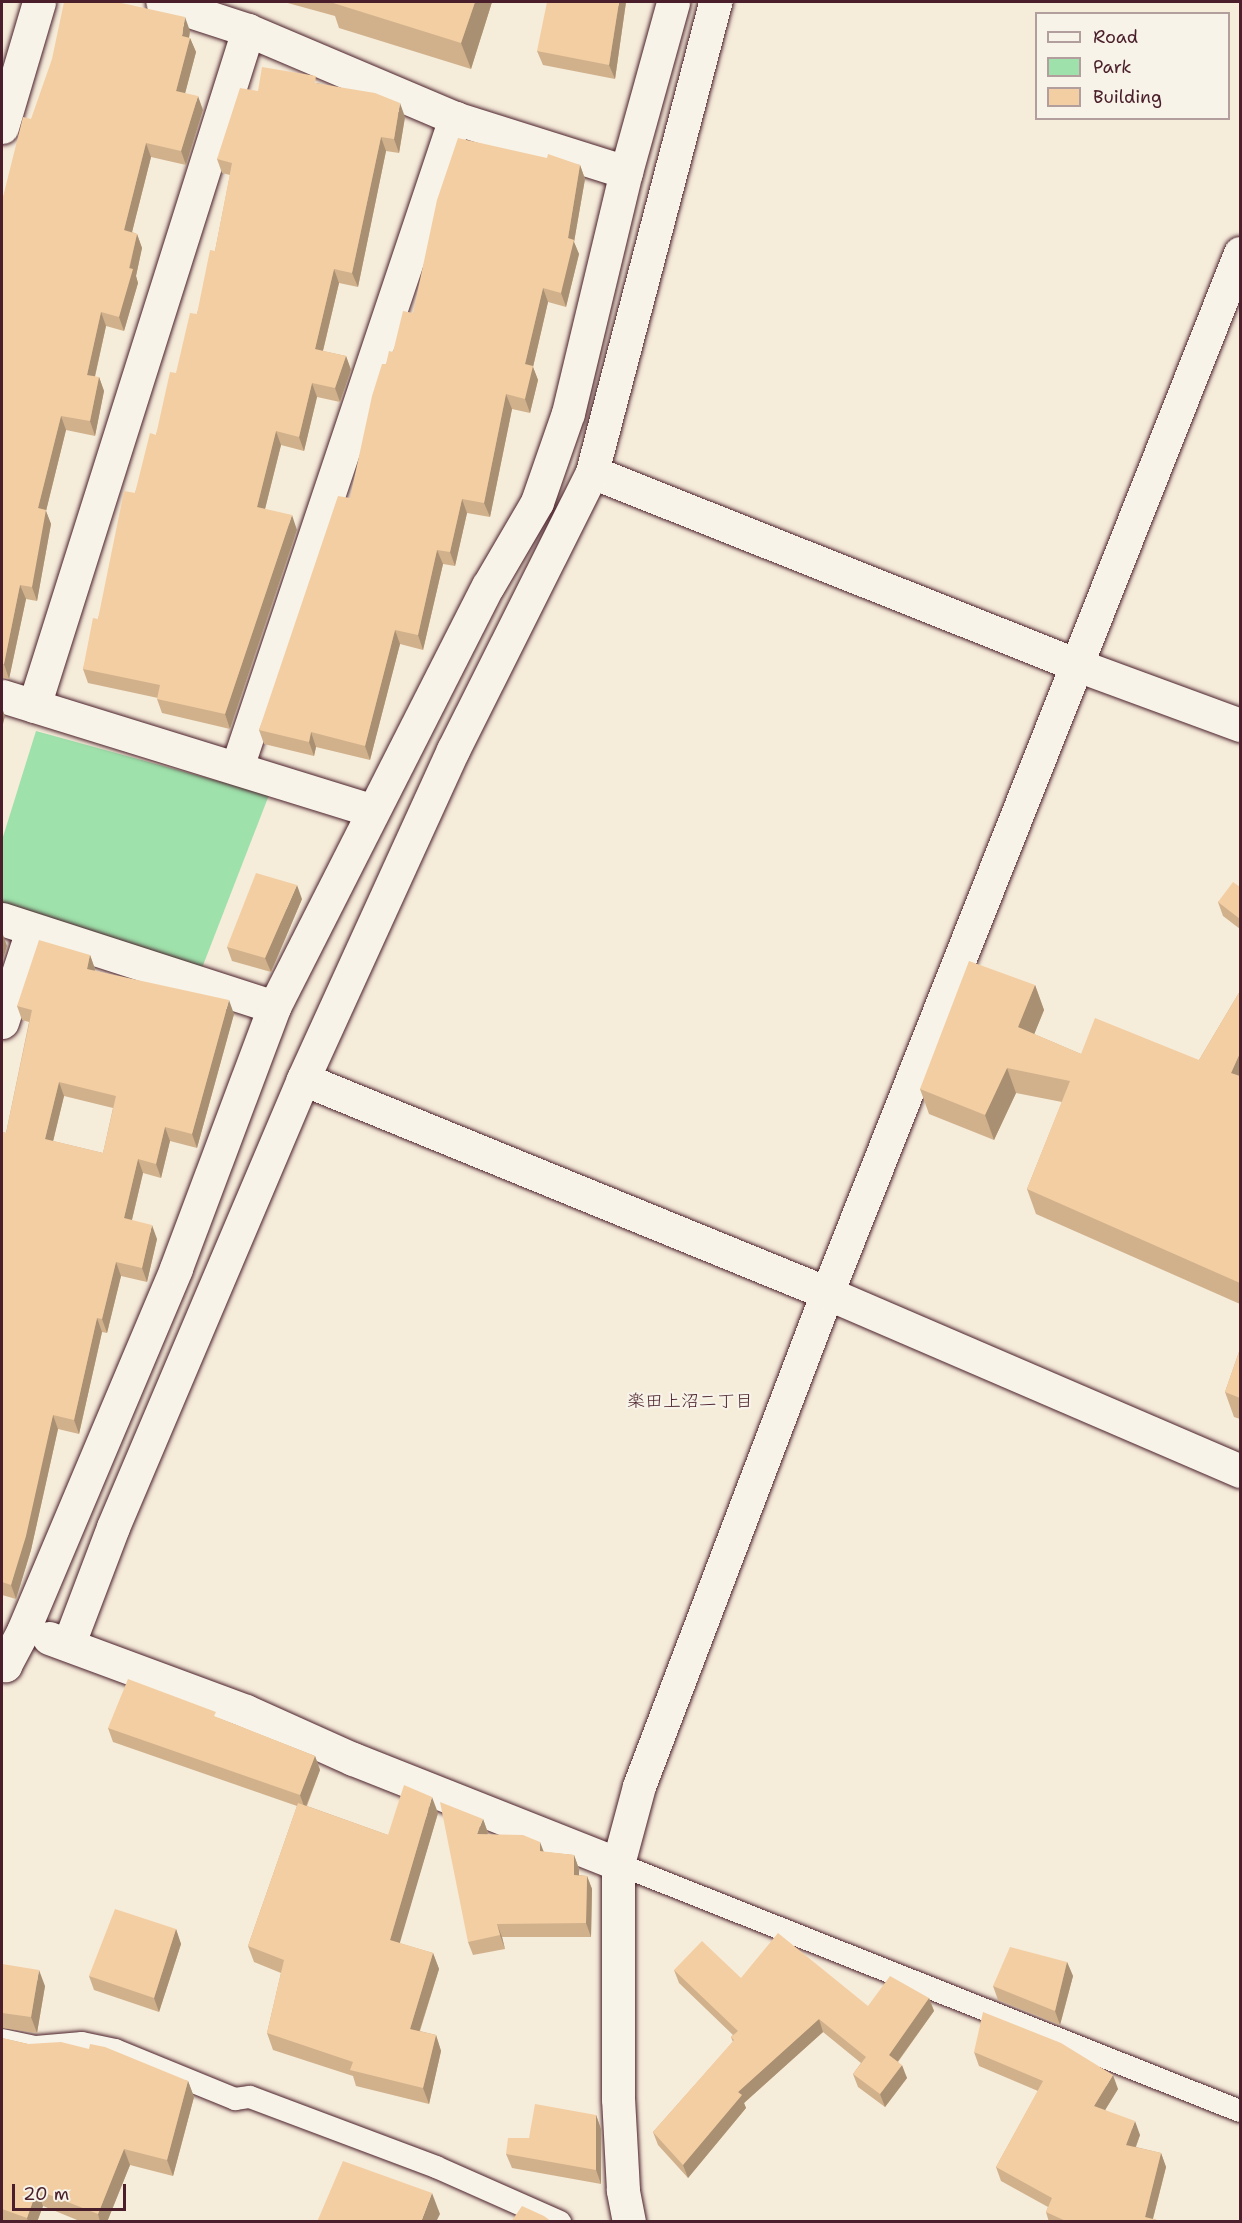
<!DOCTYPE html>
<meta charset="utf-8">
<style>
body{margin:0}
#map{position:relative;width:1242px;height:2223px;overflow:hidden;background:#f6ecda;font-family:"Shantell Sans","Klee One",sans-serif}
div>[style]{position:absolute}
.green>*{inset:0;background:#9ee1ab}
.roads{filter:drop-shadow(0 0 2px #4a1f2b) drop-shadow(0 0 2px #4a1f2b)}
.lane>*{height:22px;margin:-11px;padding:0 11px;transform-origin:11px;border-radius:11px;background:#f7f3e8}
.street>*{height:33px;margin:-16.5px;padding:0 16.5px;transform-origin:16.5px;border-radius:16.5px;background:#f7f3e8}
.secondary>*{height:33px;margin:-16.5px;padding:0 16.5px;transform-origin:16.5px;border-radius:16.5px;background:#f7f3e8}
.wall>*{inset:0;background:#d1b18c}
.shaded-wall>*{inset:0;background:#aa9072}
.building>*{inset:0;background:#f3cea3}
span{translate:-50% -50%;white-space:nowrap;text-align:center;line-height:1.15;-webkit-text-stroke:4.5px #f7f3e8;paint-order:stroke}
.neighbourhood-label{font-size:18px;color:#4a1f2b}
.frame{position:absolute;inset:0;border:3px solid #4a1f2b;pointer-events:none}
.legend{position:absolute;left:1035px;top:12px;width:195px;height:108px;box-sizing:border-box;background:#f7f3e8;border:2px solid #b29e9c;margin:0;padding:8px 10px;list-style:none;font-size:18px;color:#4a1f2b}
.legend li{display:flex;align-items:center;gap:12px;height:30px}
.legend b{width:30px;border:2px solid #b29e9c}
.scale{position:absolute;left:12px;top:2184px;width:114px;height:27px;box-sizing:border-box;border:3px solid #4a1f2b;border-top:0;padding-left:8px;font-size:18px;line-height:21px;white-space:nowrap;color:#4a1f2b;-webkit-text-stroke:4px #f7f3e8;paint-order:stroke}
</style>
<div id="map">
<div class="green">
<i style="clip-path:polygon(36px 731px,269px 795px,202px 968px,2px 903px,2px 840px)"></i>
</div>
<div class="roads">
<div class="lane">
<i style="left:618px;top:1864px;width:669px;rotate:21.66deg"></i>
<i style="left:2px;top:2040px;width:35px;rotate:12deg"></i>
<i style="left:36px;top:2047px;width:46px;rotate:-5deg"></i>
<i style="left:82px;top:2043px;width:34px;rotate:12deg"></i>
<i style="left:115px;top:2050px;width:130px;rotate:22.2deg"></i>
<i style="left:235px;top:2099px;width:15px;rotate:-8deg"></i>
<i style="left:250px;top:2097px;width:199px;rotate:20.6deg"></i>
<i style="left:436px;top:2167px;width:136px;rotate:23.9deg"></i>
</div>
<div class="street">
<i style="left:2px;top:127px;width:130px;rotate:-73.5deg"></i>
<i style="left:626px;top:172px;width:176px;rotate:-74.5deg"></i>
<i style="left:592px;top:472px;width:522px;rotate:21.7deg"></i>
<i style="left:1077px;top:665px;width:174px;rotate:20.2deg"></i>
<i style="left:2px;top:696px;width:386px;rotate:17.2deg"></i>
<i style="left:34px;top:706px;width:709px;rotate:-72.43deg"></i>
<i style="left:237px;top:767px;width:685px;rotate:-71.43deg"></i>
<i style="left:2px;top:919px;width:286px;rotate:17.9deg"></i>
<i style="left:2px;top:1022px;width:97px;rotate:-71.9deg"></i>
<i style="left:303px;top:1079px;width:566px;rotate:22.21deg"></i>
<i style="left:827px;top:1293px;width:450px;rotate:23.3deg"></i>
<i style="left:49px;top:1638px;width:210px;rotate:20.3deg"></i>
<i style="left:246px;top:1711px;width:117px;rotate:24.2deg"></i>
<i style="left:353px;top:1759px;width:285px;rotate:21.6deg"></i>
<i style="left:69px;top:1643px;width:124px;rotate:-69.2deg"></i>
<i style="left:113px;top:1527px;width:487px;rotate:-67deg"></i>
<i style="left:303px;top:1079px;width:362px;rotate:-65.5deg"></i>
<i style="left:453px;top:750px;width:311px;rotate:-63.4deg"></i>
<i style="left:592px;top:472px;width:486px;rotate:-75.3deg"></i>
<i style="left:2px;top:1663px;width:4px;rotate:34deg"></i>
<i style="left:5px;top:1665px;width:38px;rotate:-62deg"></i>
<i style="left:23px;top:1631px;width:394px;rotate:-67.1deg"></i>
<i style="left:176px;top:1268px;width:279px;rotate:-69.4deg"></i>
<i style="left:274px;top:1007px;width:472px;rotate:-63.1deg"></i>
<i style="left:488px;top:586px;width:97px;rotate:-59.7deg"></i>
<i style="left:537px;top:502px;width:94px;rotate:-70.8deg"></i>
<i style="left:568px;top:413px;width:248px;rotate:-76.5deg"></i>
<i style="left:626px;top:172px;width:179px;rotate:-162.5deg"></i>
<i style="left:455px;top:118px;width:225px;rotate:-157deg"></i>
<i style="left:248px;top:30px;width:90px;rotate:-162deg"></i>
</div>
<div class="secondary">
<i style="left:629px;top:2222px;width:33px;rotate:-101deg"></i>
<i style="left:623px;top:2190px;width:91px;rotate:-93.1deg"></i>
<i style="left:618px;top:2099px;width:235px;rotate:-90deg"></i>
<i style="left:618px;top:1864px;width:81px;rotate:-74.9deg"></i>
<i style="left:639px;top:1786px;width:528px;rotate:-69.13deg"></i>
<i style="left:827px;top:1293px;width:1119px;rotate:-68.34deg"></i>
</div>
</div>
<div class="wall">
<i style="clip-path:polygon(284px 2px,492px 2px,471px 69px,339px 28px,335px 16px)"></i>
<i style="clip-path:polygon(626px 2px,615px 79px,543px 65px,537px 51px)"></i>
<i style="clip-path:polygon(190px 31px,189px 38px,190px 38px,196px 52px,185px 93px,203px 110px,186px 165px,151px 157px,132px 232px,137px 234px,142px 248px,136px 276px,138px 283px,124px 331px,106px 326px,95px 377px,99px 377px,104px 391px,95px 436px,66px 430px,46px 511px,51px 524px,37px 601px,26px 599px,9px 679px,2px 678px,2px 201px,31px 119px)"></i>
<i style="clip-path:polygon(318px 83px,405px 117px,399px 153px,386px 151px,358px 287px,339px 283px,323px 351px,346px 356px,351px 370px,340px 402px,317px 397px,304px 451px,281px 445px,265px 509px,297px 530px,230px 729px,162px 713px,157px 699px,158px 698px,88px 683px,83px 669px,98px 619px,135px 493px,156px 435px,197px 314px,215px 251px,230px 175px,222px 173px,217px 159px,258px 91px)"></i>
<i style="clip-path:polygon(547px 158px,580px 165px,585px 179px,574px 242px,579px 254px,566px 307px,548px 302px,533px 367px,538px 380px,530px 413px,512px 409px,490px 517px,467px 513px,455px 566px,443px 564px,423px 650px,400px 644px,370px 760px,316px 747px,314px 756px,264px 744px,259px 730px,350px 498px,386px 364px,413px 313px)"></i>
<i style="clip-path:polygon(1240px 887px,1240px 929px,1223px 916px,1218px 902px)"></i>
<i style="clip-path:polygon(302px 899px,271px 972px,232px 961px,227px 947px)"></i>
<i style="clip-path:polygon(evenodd,90px 955px,95px 969px,95px 971px,234px 1014px,197px 1148px,170px 1141px,161px 1178px,143px 1173px,132px 1220px,157px 1239px,147px 1282px,121px 1276px,107px 1333px,102px 1332px,79px 1434px,58px 1429px,31px 1550px,16px 1599px,2px 1595px,2px 1132px,6px 1133px,29px 1022px,22px 1020px,17px 1006px,90px 955px,64px 1096px,113px 1108px,103px 1153px,53px 1141px,64px 1096px)"></i>
<i style="clip-path:polygon(1035px 985px,1044px 1010px,1034px 1034px,1081px 1054px,1199px 1060px,1240px 991px,1240px 1304px,1036px 1214px,1027px 1189px,1062px 1102px,1016px 1093px,994px 1140px,929px 1114px,920px 1089px)"></i>
<i style="clip-path:polygon(1240px 1349px,1240px 1419px,1234px 1417px,1225px 1392px)"></i>
<i style="clip-path:polygon(218px 1718px,315px 1756px,320px 1770px,307px 1806px,388px 1835px,438px 1813px,399px 1943px,433px 1953px,439px 1969px,420px 2031px,436px 2035px,441px 2051px,429px 2104px,356px 2086px,353px 2076px,273px 2050px,267px 2033px,281px 1973px,254px 1962px,248px 1946px,297px 1806px,113px 1742px,108px 1728px)"></i>
<i style="clip-path:polygon(483px 1819px,488px 1833px,487px 1835px,544px 1852px,574px 1855px,579px 1869px,579px 1875px,587px 1876px,592px 1889px,591px 1937px,502px 1937px,505px 1949px,473px 1955px,468px 1942px)"></i>
<i style="clip-path:polygon(176px 1929px,181px 1944px,159px 2012px,94px 1990px,89px 1976px)"></i>
<i style="clip-path:polygon(1067px 1962px,1073px 1976px,1060px 2025px,998px 2000px,993px 1986px)"></i>
<i style="clip-path:polygon(2px 1964px,45px 1986px,37px 2033px,2px 2028px)"></i>
<i style="clip-path:polygon(674px 1970px,741px 1978px,868px 2006px,929px 1998px,934px 2011px,898px 2062px,907px 2078px,885px 2107px,858px 2087px,853px 2074px,861px 2063px,823px 2032px,744px 2103px,746px 2108px,688px 2178px,658px 2145px,653px 2132px,733px 2042px,731px 2037px,733px 2035px,679px 1983px)"></i>
<i style="clip-path:polygon(2px 2038px,188px 2081px,194px 2097px,173px 2176px,130px 2165px,107px 2222px,82px 2222px,43px 2206px,37px 2222px,2px 2222px)"></i>
<i style="clip-path:polygon(974px 2052px,1118px 2089px,1105px 2110px,1140px 2135px,1136px 2147px,1161px 2153px,1166px 2167px,1153px 2219px,1165px 2222px,1049px 2222px,1046px 2212px,1048px 2207px,1001px 2181px,996px 2167px,1038px 2091px,979px 2066px)"></i>
<i style="clip-path:polygon(596px 2115px,601px 2129px,601px 2184px,512px 2168px,506px 2154px)"></i>
</div>
<div class="shaded-wall">
<i style="clip-path:polygon(475px 2px,492px 2px,471px 69px,461px 43px)"></i>
<i style="clip-path:polygon(619px 2px,626px 2px,615px 79px,609px 65px)"></i>
<i style="clip-path:polygon(185px 17px,190px 31px,187px 50px,182px 36px)"></i>
<i style="clip-path:polygon(190px 38px,196px 52px,182px 105px,176px 91px)"></i>
<i style="clip-path:polygon(198px 96px,203px 110px,186px 165px,181px 151px)"></i>
<i style="clip-path:polygon(400px 103px,405px 117px,399px 153px,394px 139px)"></i>
<i style="clip-path:polygon(381px 137px,386px 151px,358px 287px,352px 273px)"></i>
<i style="clip-path:polygon(146px 143px,151px 157px,129px 244px,124px 230px)"></i>
<i style="clip-path:polygon(580px 165px,585px 179px,574px 242px,579px 254px,566px 307px,561px 293px,568px 238px)"></i>
<i style="clip-path:polygon(137px 234px,142px 248px,136px 276px,138px 283px,124px 331px,119px 317px)"></i>
<i style="clip-path:polygon(334px 269px,339px 283px,320px 363px,315px 349px)"></i>
<i style="clip-path:polygon(543px 288px,548px 302px,533px 367px,538px 380px,530px 413px,525px 399px,525px 364px)"></i>
<i style="clip-path:polygon(101px 312px,106px 326px,92px 389px,87px 375px)"></i>
<i style="clip-path:polygon(346px 356px,351px 370px,340px 402px,335px 388px)"></i>
<i style="clip-path:polygon(99px 377px,104px 391px,95px 436px,90px 421px)"></i>
<i style="clip-path:polygon(312px 383px,317px 397px,304px 451px,299px 437px)"></i>
<i style="clip-path:polygon(506px 394px,512px 409px,490px 517px,484px 503px)"></i>
<i style="clip-path:polygon(61px 416px,66px 430px,46px 511px,51px 524px,37px 601px,32px 587px,38px 508px)"></i>
<i style="clip-path:polygon(276px 431px,281px 445px,262px 521px,257px 507px)"></i>
<i style="clip-path:polygon(462px 499px,467px 513px,455px 566px,450px 552px)"></i>
<i style="clip-path:polygon(292px 515px,297px 530px,230px 729px,225px 714px)"></i>
<i style="clip-path:polygon(437px 550px,443px 564px,423px 650px,418px 635px)"></i>
<i style="clip-path:polygon(20px 585px,26px 599px,9px 679px,4px 664px)"></i>
<i style="clip-path:polygon(395px 630px,400px 644px,370px 760px,365px 746px)"></i>
<i style="clip-path:polygon(2px 708px,5px 716px,2px 728px)"></i>
<i style="clip-path:polygon(311px 732px,316px 747px,314px 756px,309px 742px)"></i>
<i style="clip-path:polygon(297px 885px,302px 899px,271px 972px,265px 958px)"></i>
<i style="clip-path:polygon(2px 932px,7px 946px,2px 963px)"></i>
<i style="clip-path:polygon(90px 955px,95px 969px,92px 983px,87px 969px)"></i>
<i style="clip-path:polygon(1035px 985px,1044px 1010px,1027px 1052px,1018px 1027px)"></i>
<i style="clip-path:polygon(229px 1000px,234px 1014px,197px 1148px,192px 1134px)"></i>
<i style="clip-path:polygon(1240px 1053px,1240px 1097px,1231px 1073px)"></i>
<i style="clip-path:polygon(1007px 1068px,1016px 1093px,994px 1140px,985px 1115px)"></i>
<i style="clip-path:polygon(59px 1082px,64px 1096px,50px 1154px,45px 1139px)"></i>
<i style="clip-path:polygon(165px 1127px,170px 1141px,161px 1178px,156px 1164px)"></i>
<i style="clip-path:polygon(138px 1159px,143px 1173px,129px 1232px,124px 1218px)"></i>
<i style="clip-path:polygon(152px 1225px,157px 1239px,147px 1282px,142px 1268px)"></i>
<i style="clip-path:polygon(116px 1262px,121px 1276px,107px 1333px,102px 1319px)"></i>
<i style="clip-path:polygon(97px 1318px,102px 1332px,79px 1434px,74px 1420px)"></i>
<i style="clip-path:polygon(53px 1415px,58px 1429px,31px 1550px,16px 1599px,11px 1585px)"></i>
<i style="clip-path:polygon(315px 1756px,320px 1770px,305px 1809px,300px 1795px)"></i>
<i style="clip-path:polygon(432px 1797px,438px 1813px,396px 1956px,390px 1940px)"></i>
<i style="clip-path:polygon(483px 1819px,488px 1833px,482px 1848px,477px 1834px)"></i>
<i style="clip-path:polygon(540px 1842px,545px 1855px,540px 1851px)"></i>
<i style="clip-path:polygon(574px 1855px,579px 1869px,579px 1889px,574px 1875px)"></i>
<i style="clip-path:polygon(587px 1876px,592px 1889px,591px 1937px,586px 1923px)"></i>
<i style="clip-path:polygon(497px 1924px,502px 1937px,505px 1949px,500px 1935px)"></i>
<i style="clip-path:polygon(176px 1929px,181px 1944px,159px 2012px,154px 1998px)"></i>
<i style="clip-path:polygon(433px 1953px,439px 1969px,415px 2045px,410px 2029px)"></i>
<i style="clip-path:polygon(1067px 1962px,1073px 1976px,1060px 2025px,1055px 2011px)"></i>
<i style="clip-path:polygon(39px 1970px,45px 1986px,37px 2033px,31px 2017px)"></i>
<i style="clip-path:polygon(929px 1998px,934px 2011px,893px 2068px,889px 2055px)"></i>
<i style="clip-path:polygon(819px 2019px,823px 2032px,744px 2103px,746px 2108px,688px 2178px,683px 2165px,738px 2092px)"></i>
<i style="clip-path:polygon(436px 2035px,441px 2051px,429px 2104px,423px 2088px)"></i>
<i style="clip-path:polygon(902px 2065px,907px 2078px,885px 2107px,880px 2094px)"></i>
<i style="clip-path:polygon(1113px 2075px,1118px 2089px,1099px 2120px,1094px 2106px)"></i>
<i style="clip-path:polygon(188px 2081px,194px 2097px,173px 2176px,167px 2160px)"></i>
<i style="clip-path:polygon(596px 2115px,601px 2129px,601px 2184px,596px 2170px)"></i>
<i style="clip-path:polygon(1135px 2121px,1140px 2135px,1131px 2159px,1126px 2145px)"></i>
<i style="clip-path:polygon(124px 2149px,130px 2165px,107px 2222px,100px 2222px,98px 2214px)"></i>
<i style="clip-path:polygon(1161px 2153px,1166px 2167px,1152px 2222px,1145px 2217px)"></i>
<i style="clip-path:polygon(37px 2190px,43px 2206px,37px 2222px,28px 2222px,27px 2218px)"></i>
<i style="clip-path:polygon(432px 2193px,440px 2214px,436px 2222px,421px 2222px)"></i>
</div>
<div class="building">
<i style="clip-path:polygon(64px 2px,117px 2px,185px 17px,182px 36px,190px 38px,176px 91px,198px 96px,181px 151px,146px 143px,124px 230px,137px 234px,129px 268px,133px 269px,119px 317px,101px 312px,87px 375px,99px 377px,90px 421px,61px 416px,38px 508px,46px 510px,32px 587px,20px 585px,4px 664px,2px 664px,2px 201px,23px 117px,31px 119px,52px 59px)"></i>
<i style="clip-path:polygon(330px 2px,475px 2px,461px 43px)"></i>
<i style="clip-path:polygon(547px 2px,619px 2px,609px 65px,537px 51px)"></i>
<i style="clip-path:polygon(262px 67px,316px 76px,315px 83px,375px 93px,400px 103px,394px 139px,381px 137px,352px 273px,334px 269px,315px 349px,346px 356px,335px 388px,312px 383px,299px 437px,276px 431px,257px 507px,292px 515px,225px 714px,157px 699px,160px 685px,83px 669px,93px 618px,98px 619px,124px 491px,135px 493px,150px 433px,156px 435px,170px 372px,176px 373px,190px 313px,197px 314px,210px 250px,215px 251px,232px 163px,217px 159px,240px 88px,258px 91px)"></i>
<i style="clip-path:polygon(458px 138px,547px 158px,548px 154px,580px 165px,568px 238px,574px 240px,561px 293px,543px 288px,525px 364px,533px 366px,525px 399px,506px 394px,484px 503px,462px 499px,450px 552px,437px 550px,418px 635px,395px 630px,365px 746px,311px 732px,309px 742px,259px 730px,338px 496px,350px 498px,372px 396px,382px 364px,386px 364px,389px 351px,393px 352px,403px 311px,413px 313px,437px 200px)"></i>
<i style="clip-path:polygon(256px 873px,297px 885px,265px 958px,227px 947px)"></i>
<i style="clip-path:polygon(1233px 882px,1240px 887px,1240px 919px,1218px 902px)"></i>
<i style="clip-path:polygon(evenodd,39px 940px,90px 955px,87px 969px,229px 1000px,192px 1134px,165px 1127px,156px 1164px,138px 1159px,124px 1218px,152px 1225px,142px 1268px,116px 1262px,102px 1319px,97px 1318px,74px 1420px,53px 1415px,26px 1536px,11px 1585px,2px 1582px,2px 1132px,6px 1133px,32px 1010px,17px 1006px,39px 940px,59px 1082px,116px 1096px,103px 1153px,45px 1139px,59px 1082px)"></i>
<i style="clip-path:polygon(969px 961px,1035px 985px,1018px 1027px,1081px 1054px,1095px 1018px,1199px 1060px,1240px 991px,1240px 1053px,1231px 1073px,1240px 1076px,1240px 1283px,1027px 1189px,1070px 1081px,1007px 1068px,985px 1115px,920px 1089px)"></i>
<i style="clip-path:polygon(1240px 1349px,1240px 1398px,1225px 1392px)"></i>
<i style="clip-path:polygon(128px 1679px,216px 1712px,214px 1716px,315px 1756px,300px 1795px,108px 1728px)"></i>
<i style="clip-path:polygon(404px 1785px,432px 1797px,390px 1940px,433px 1953px,410px 2029px,436px 2035px,423px 2088px,350px 2070px,353px 2062px,267px 2033px,284px 1960px,248px 1946px,298px 1803px,388px 1835px)"></i>
<i style="clip-path:polygon(440px 1802px,483px 1819px,477px 1834px,523px 1835px,540px 1842px,540px 1851px,574px 1855px,574px 1875px,587px 1876px,586px 1923px,497px 1924px,500px 1935px,468px 1942px)"></i>
<i style="clip-path:polygon(115px 1909px,176px 1929px,154px 1998px,89px 1976px)"></i>
<i style="clip-path:polygon(778px 1933px,868px 2006px,890px 1976px,929px 1998px,889px 2055px,902px 2065px,880px 2094px,853px 2074px,866px 2057px,819px 2019px,738px 2092px,742px 2095px,683px 2165px,653px 2132px,734px 2040px,731px 2037px,738px 2031px,674px 1970px,702px 1941px,741px 1978px)"></i>
<i style="clip-path:polygon(1010px 1947px,1067px 1962px,1055px 2011px,993px 1986px)"></i>
<i style="clip-path:polygon(2px 1964px,39px 1970px,31px 2017px,2px 2013px)"></i>
<i style="clip-path:polygon(983px 2012px,1061px 2043px,1113px 2075px,1094px 2106px,1135px 2121px,1126px 2145px,1161px 2153px,1145px 2217px,1165px 2222px,1068px 2222px,1046px 2212px,1052px 2198px,996px 2167px,1043px 2081px,974px 2052px)"></i>
<i style="clip-path:polygon(2px 2038px,28px 2044px,61px 2042px,89px 2049px,90px 2044px,105px 2047px,188px 2081px,167px 2160px,124px 2149px,98px 2214px,37px 2190px,27px 2218px,2px 2209px)"></i>
<i style="clip-path:polygon(535px 2104px,596px 2115px,596px 2170px,506px 2154px,508px 2138px,529px 2138px)"></i>
<i style="clip-path:polygon(343px 2161px,432px 2193px,421px 2222px,317px 2222px)"></i>
<i style="clip-path:polygon(522px 2206px,544px 2216px,552px 2222px,511px 2222px)"></i>
</div>
<div class="neighbourhood-label">
<span style="left:690px;top:1401px">楽田上沼二丁目</span>
</div>
<div class="frame"></div>
<ul class="legend">
<li><b style="height:8px;background:#f7f3e8"></b>Road</li>
<li><b style="height:16px;background:#9ee1ab"></b>Park</li>
<li><b style="height:16px;background:#f3cea3"></b>Building</li>
</ul>
<div class="scale">20 m</div>
</div>
